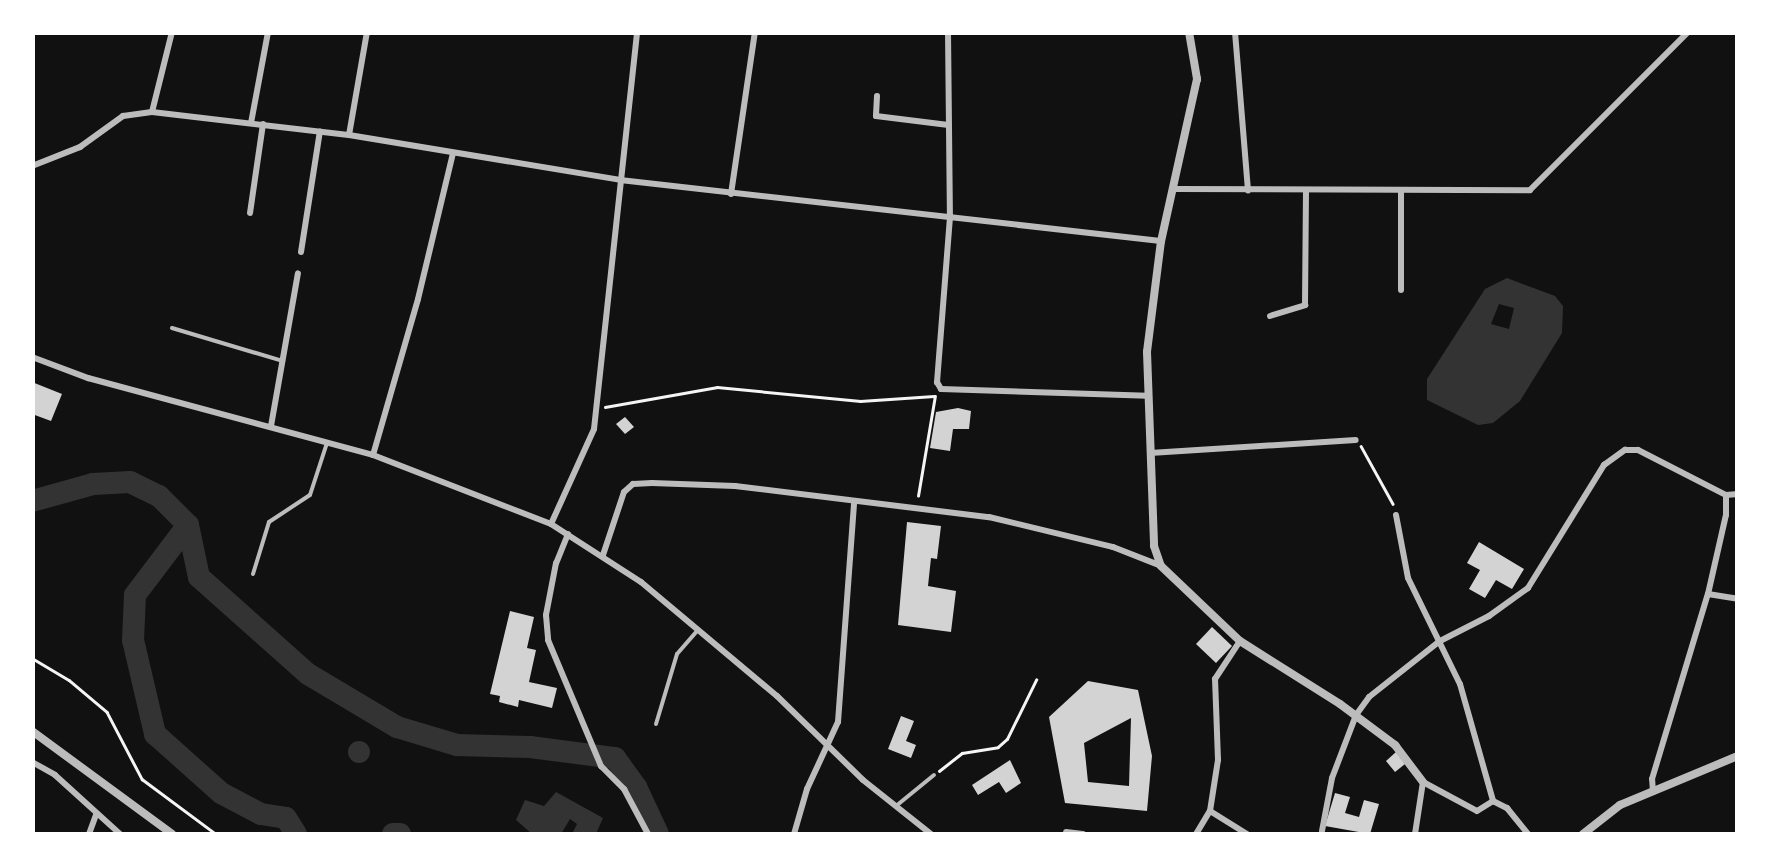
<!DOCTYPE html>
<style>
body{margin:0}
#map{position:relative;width:1770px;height:867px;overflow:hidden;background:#111;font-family:Mulish,sans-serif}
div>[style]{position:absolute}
.water>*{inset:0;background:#333}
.round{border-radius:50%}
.river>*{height:22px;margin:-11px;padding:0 11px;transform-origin:11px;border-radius:11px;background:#333}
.building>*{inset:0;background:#d3d3d3}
.path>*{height:2.5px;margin:-1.25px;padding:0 1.25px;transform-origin:1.25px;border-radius:1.25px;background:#f5f5f5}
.service>*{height:4px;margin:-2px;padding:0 2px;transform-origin:2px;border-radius:2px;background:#bcbcbc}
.minor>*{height:6px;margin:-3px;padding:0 3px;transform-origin:3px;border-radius:3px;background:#bcbcbc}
.tertiary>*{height:8px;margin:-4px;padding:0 4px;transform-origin:4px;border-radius:4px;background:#bcbcbc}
span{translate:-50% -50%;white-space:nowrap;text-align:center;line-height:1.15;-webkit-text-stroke:9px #fff;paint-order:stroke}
.frame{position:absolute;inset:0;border:35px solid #fff;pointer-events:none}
</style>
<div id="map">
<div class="water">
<i style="clip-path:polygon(evenodd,1507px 278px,1555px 296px,1563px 306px,1562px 333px,1520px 401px,1493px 423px,1478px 425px,1427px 400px,1427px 379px,1485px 289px,1507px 278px,1499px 304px,1514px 308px,1509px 329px,1491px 324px,1499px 304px)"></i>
<i class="round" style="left:348px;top:741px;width:22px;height:22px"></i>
<i style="clip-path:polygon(556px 792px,603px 818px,596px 834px,572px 834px,577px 824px,570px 819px,561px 834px,532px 834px,516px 820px,525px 800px,544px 806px)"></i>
</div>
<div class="river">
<i style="left:32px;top:501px;width:63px;rotate:-15.6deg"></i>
<i style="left:93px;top:484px;width:37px;rotate:-3deg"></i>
<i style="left:130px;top:482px;width:32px;rotate:26deg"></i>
<i style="left:159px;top:496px;width:41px;rotate:45deg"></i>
<i style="left:188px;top:525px;width:88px;rotate:127.1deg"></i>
<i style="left:135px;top:595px;width:45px;rotate:92.5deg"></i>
<i style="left:133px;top:640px;width:97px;rotate:76.8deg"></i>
<i style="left:155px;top:734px;width:89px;rotate:41.8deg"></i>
<i style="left:221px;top:793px;width:45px;rotate:27.7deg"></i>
<i style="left:261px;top:814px;width:25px;rotate:9deg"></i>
<i style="left:286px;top:818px;width:19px;rotate:58deg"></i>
<i style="left:188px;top:525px;width:53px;rotate:78.1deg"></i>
<i style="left:199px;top:577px;width:146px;rotate:41.7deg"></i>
<i style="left:308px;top:674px;width:104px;rotate:30.8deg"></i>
<i style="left:397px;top:727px;width:63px;rotate:16.7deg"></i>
<i style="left:457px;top:745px;width:73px;rotate:1.6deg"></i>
<i style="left:530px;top:747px;width:86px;rotate:7.4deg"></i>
<i style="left:615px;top:758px;width:36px;rotate:54deg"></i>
<i style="left:636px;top:787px;width:52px;rotate:64.9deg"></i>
<i style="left:393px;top:834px;width:7px"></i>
</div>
<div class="building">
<i style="clip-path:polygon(32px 382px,62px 394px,51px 421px,32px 414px)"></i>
<i style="clip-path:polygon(958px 408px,971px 411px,969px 429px,953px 429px,950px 451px,930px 448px,936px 412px)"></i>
<i style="clip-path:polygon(625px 417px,634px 427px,625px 434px,616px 424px)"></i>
<i style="clip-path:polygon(907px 522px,941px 526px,937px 559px,931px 558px,928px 586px,956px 591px,951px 632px,898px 625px)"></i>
<i style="clip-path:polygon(1479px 542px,1524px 569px,1512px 589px,1496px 580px,1485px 598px,1469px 589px,1480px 570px,1467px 563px)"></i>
<i style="clip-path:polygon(510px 611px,534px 617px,527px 648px,536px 650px,529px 682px,557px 688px,552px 708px,519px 700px,518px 707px,499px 702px,500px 696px,490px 694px)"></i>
<i style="clip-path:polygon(1212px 627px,1232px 646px,1216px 663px,1196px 644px)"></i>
<i style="clip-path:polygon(evenodd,1088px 681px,1138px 690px,1152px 756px,1147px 811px,1065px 803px,1049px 717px,1088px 681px,1131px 718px,1129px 786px,1088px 782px,1084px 743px,1131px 718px)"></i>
<i style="clip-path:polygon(901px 716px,914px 721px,906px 741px,916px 745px,911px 758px,888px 749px)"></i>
<i style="clip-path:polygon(1396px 752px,1405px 764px,1395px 772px,1386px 761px)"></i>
<i style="clip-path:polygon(1010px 760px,1021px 783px,1006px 793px,999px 782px,978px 795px,972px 785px)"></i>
<i style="clip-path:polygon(1335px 793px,1350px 797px,1345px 813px,1359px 817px,1364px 800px,1379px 804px,1370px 834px,1325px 826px)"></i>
</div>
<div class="path">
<i style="left:605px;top:407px;width:114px;rotate:-10.1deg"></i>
<i style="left:717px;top:387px;width:144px;rotate:5.6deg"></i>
<i style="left:860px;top:401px;width:74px;rotate:-3.9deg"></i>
<i style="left:1361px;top:446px;width:66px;rotate:61.1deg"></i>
<i style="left:918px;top:496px;width:101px;rotate:-80.4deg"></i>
<i style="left:32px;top:658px;width:43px;rotate:30.7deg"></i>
<i style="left:69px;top:680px;width:50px;rotate:40.1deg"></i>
<i style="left:107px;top:712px;width:76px;rotate:62.4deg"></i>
<i style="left:142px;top:779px;width:92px;rotate:36.6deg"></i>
<i style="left:939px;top:771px;width:29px;rotate:-38deg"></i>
<i style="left:962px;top:753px;width:36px;rotate:-9deg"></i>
<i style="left:998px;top:747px;width:12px;rotate:-42deg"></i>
<i style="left:1007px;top:739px;width:66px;rotate:-63.8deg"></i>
</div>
<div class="service">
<i style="left:172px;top:328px;width:116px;rotate:16.6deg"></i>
<i style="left:253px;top:574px;width:54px;rotate:-72.9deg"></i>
<i style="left:269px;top:522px;width:49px;rotate:-33.4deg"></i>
<i style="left:310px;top:495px;width:55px;rotate:-71.9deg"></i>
<i style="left:656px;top:724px;width:73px;rotate:-73.3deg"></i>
<i style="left:677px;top:654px;width:32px;rotate:-49deg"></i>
<i style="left:896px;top:806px;width:49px;rotate:-39.2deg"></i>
</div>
<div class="minor">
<i style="left:948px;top:32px;width:185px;rotate:89.4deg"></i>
<i style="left:950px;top:217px;width:166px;rotate:94.5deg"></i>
<i style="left:937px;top:382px;width:8px;rotate:60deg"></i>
<i style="left:941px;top:389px;width:206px;rotate:1.9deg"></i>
<i style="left:1235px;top:32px;width:159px;rotate:85.3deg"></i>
<i style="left:877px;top:96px;width:20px;rotate:93deg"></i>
<i style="left:876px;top:116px;width:73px;rotate:7.1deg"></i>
<i style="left:152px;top:112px;width:82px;rotate:-76deg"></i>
<i style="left:251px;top:123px;width:93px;rotate:-79.4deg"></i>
<i style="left:349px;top:135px;width:105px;rotate:-80.1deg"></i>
<i style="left:32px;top:166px;width:52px;rotate:-21.6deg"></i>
<i style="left:80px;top:147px;width:53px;rotate:-35.8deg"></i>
<i style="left:123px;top:116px;width:29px;rotate:-8deg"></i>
<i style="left:152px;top:112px;width:198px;rotate:6.7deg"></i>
<i style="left:349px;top:135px;width:275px;rotate:9.4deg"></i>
<i style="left:620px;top:180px;width:544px;rotate:6.43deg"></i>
<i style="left:1175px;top:189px;width:355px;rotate:0.2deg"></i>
<i style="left:1530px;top:190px;width:223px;rotate:-45deg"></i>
<i style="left:1401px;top:191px;width:99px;rotate:90deg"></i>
<i style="left:731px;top:194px;width:164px;rotate:-81.6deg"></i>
<i style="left:250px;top:213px;width:90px;rotate:-81.7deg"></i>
<i style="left:301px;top:252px;width:122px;rotate:-81.1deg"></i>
<i style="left:1270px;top:316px;width:37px;rotate:-17deg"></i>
<i style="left:1305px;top:305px;width:115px;rotate:-89.5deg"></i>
<i style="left:32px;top:357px;width:60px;rotate:20.6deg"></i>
<i style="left:88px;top:378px;width:295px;rotate:15.1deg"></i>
<i style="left:373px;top:455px;width:191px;rotate:21.2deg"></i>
<i style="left:551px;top:524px;width:107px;rotate:32.8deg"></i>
<i style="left:641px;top:582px;width:177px;rotate:40deg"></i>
<i style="left:777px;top:696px;width:120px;rotate:44.3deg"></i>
<i style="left:863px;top:780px;width:87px;rotate:38.5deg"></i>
<i style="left:271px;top:426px;width:155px;rotate:-80deg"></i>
<i style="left:1150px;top:453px;width:206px;rotate:-3.6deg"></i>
<i style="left:373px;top:455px;width:162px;rotate:-73.9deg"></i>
<i style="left:418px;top:299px;width:150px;rotate:-76.5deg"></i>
<i style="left:1396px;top:515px;width:64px;rotate:79.2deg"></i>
<i style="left:1408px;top:578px;width:118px;rotate:63.9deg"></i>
<i style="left:1460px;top:684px;width:122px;rotate:74.2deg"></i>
<i style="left:551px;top:524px;width:104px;rotate:-65.6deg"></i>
<i style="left:594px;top:429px;width:399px;rotate:-83.8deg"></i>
<i style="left:568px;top:534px;width:31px;rotate:112deg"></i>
<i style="left:556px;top:563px;width:53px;rotate:100.9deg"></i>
<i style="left:546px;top:615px;width:25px;rotate:85deg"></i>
<i style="left:548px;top:640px;width:137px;rotate:67.2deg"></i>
<i style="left:601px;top:766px;width:33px;rotate:45deg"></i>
<i style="left:624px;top:789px;width:51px;rotate:61.9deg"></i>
<i style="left:603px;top:555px;width:66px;rotate:-71.6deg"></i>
<i style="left:624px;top:492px;width:12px;rotate:-42deg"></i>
<i style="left:633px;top:484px;width:19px;rotate:-3deg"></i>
<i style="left:652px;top:483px;width:83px;rotate:2.1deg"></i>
<i style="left:735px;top:486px;width:256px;rotate:7deg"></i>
<i style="left:989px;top:517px;width:128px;rotate:13.6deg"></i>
<i style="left:1113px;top:547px;width:49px;rotate:21.4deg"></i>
<i style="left:1708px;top:594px;width:30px;rotate:9deg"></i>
<i style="left:32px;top:762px;width:26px;rotate:29deg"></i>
<i style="left:55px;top:775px;width:88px;rotate:42.2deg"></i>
<i style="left:1653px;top:792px;width:13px;rotate:-94deg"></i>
<i style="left:1652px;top:779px;width:193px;rotate:-73.2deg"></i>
<i style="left:1708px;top:594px;width:81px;rotate:-77.2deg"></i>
<i style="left:1726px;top:515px;width:20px;rotate:-90deg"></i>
<i style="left:1493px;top:801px;width:16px;rotate:27deg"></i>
<i style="left:1507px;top:808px;width:33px;rotate:51deg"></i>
<i style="left:1210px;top:811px;width:44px;rotate:31.9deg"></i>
<i style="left:1322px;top:831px;width:54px;rotate:-79.3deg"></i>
<i style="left:1332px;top:778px;width:67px;rotate:-69.1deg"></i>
<i style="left:1356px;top:715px;width:22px;rotate:-54deg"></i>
<i style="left:1369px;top:697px;width:90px;rotate:-38.3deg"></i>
<i style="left:1440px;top:641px;width:55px;rotate:-27deg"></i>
<i style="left:1489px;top:616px;width:48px;rotate:-35.7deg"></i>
<i style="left:1528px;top:588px;width:145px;rotate:-58.3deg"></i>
<i style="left:1604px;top:465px;width:26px;rotate:-36deg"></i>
<i style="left:1625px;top:450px;width:13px"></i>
<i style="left:1638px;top:450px;width:99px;rotate:27.1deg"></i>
<i style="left:1726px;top:495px;width:12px;rotate:-5deg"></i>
<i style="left:1066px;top:832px;width:17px;rotate:7deg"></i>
<i style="left:89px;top:834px;width:20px;rotate:-70deg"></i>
<i style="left:794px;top:834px;width:47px;rotate:-73.9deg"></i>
<i style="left:807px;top:789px;width:74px;rotate:-65.2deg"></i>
<i style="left:838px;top:722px;width:219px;rotate:-85.8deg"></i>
<i style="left:1196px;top:834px;width:27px;rotate:-59deg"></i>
<i style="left:1210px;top:811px;width:52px;rotate:-81.1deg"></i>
<i style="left:1218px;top:760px;width:81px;rotate:-92.1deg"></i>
<i style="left:1215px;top:679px;width:45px;rotate:-56.7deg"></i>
<i style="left:1415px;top:834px;width:53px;rotate:-81.3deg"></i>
<i style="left:1423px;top:782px;width:61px;rotate:28.2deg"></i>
<i style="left:1477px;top:811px;width:19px;rotate:-32deg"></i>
</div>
<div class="tertiary">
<i style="left:1189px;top:32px;width:48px;rotate:80.3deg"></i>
<i style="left:1197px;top:79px;width:166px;rotate:102.5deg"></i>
<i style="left:1161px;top:241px;width:112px;rotate:97.2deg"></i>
<i style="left:1147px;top:352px;width:194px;rotate:87.9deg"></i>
<i style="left:1154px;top:546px;width:21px;rotate:71deg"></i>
<i style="left:1161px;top:566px;width:109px;rotate:43.5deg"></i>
<i style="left:1240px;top:641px;width:118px;rotate:32.2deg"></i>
<i style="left:1340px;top:704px;width:69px;rotate:36.7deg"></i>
<i style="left:1395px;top:745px;width:46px;rotate:52.9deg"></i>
<i style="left:32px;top:731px;width:174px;rotate:36.3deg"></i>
<i style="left:1583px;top:834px;width:47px;rotate:-38.1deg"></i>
<i style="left:1620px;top:805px;width:128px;rotate:-22.6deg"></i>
</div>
<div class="frame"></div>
</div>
